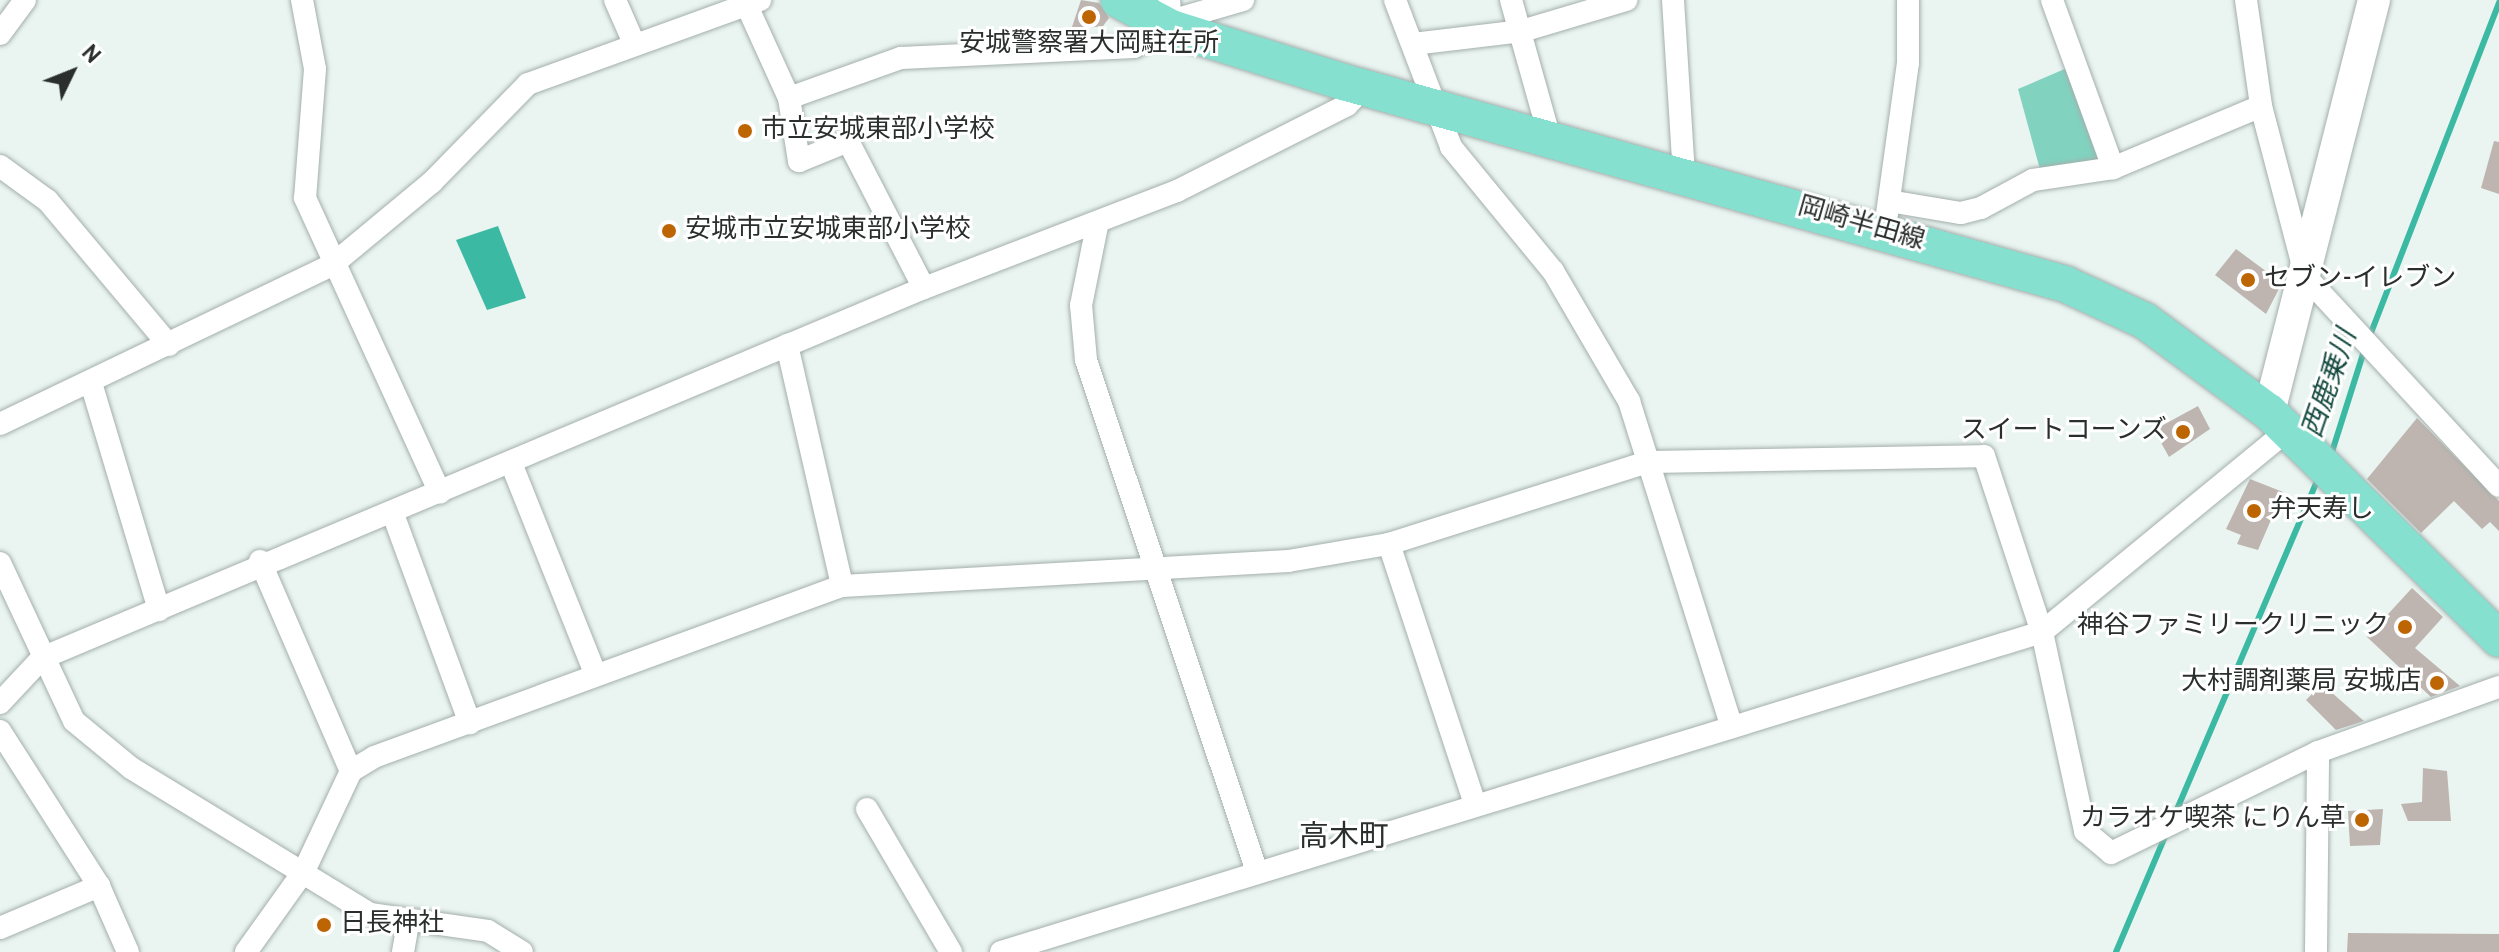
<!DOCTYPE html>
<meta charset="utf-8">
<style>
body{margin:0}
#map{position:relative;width:2499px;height:952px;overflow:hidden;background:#eaf5f2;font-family:Overpass,"Noto Sans JP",sans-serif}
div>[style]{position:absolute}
.green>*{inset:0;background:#82d2c0}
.water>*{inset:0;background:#3cb9a3}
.stream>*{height:6px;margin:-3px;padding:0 3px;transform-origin:3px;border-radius:3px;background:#3cb9a3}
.building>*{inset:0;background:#beb5b0}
.roads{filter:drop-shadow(0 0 2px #a4afac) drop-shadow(0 0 2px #a4afac)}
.street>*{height:22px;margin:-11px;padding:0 11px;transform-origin:11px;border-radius:11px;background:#fff}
.secondary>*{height:32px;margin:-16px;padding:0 16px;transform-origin:16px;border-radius:16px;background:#fff}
.primary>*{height:36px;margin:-18px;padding:0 18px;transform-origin:18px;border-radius:18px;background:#85e0d0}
.dots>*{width:22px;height:22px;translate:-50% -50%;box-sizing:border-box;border:4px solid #fff;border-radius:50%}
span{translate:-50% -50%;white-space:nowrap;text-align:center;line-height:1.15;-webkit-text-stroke:6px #fff;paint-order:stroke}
.poi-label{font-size:26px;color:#2a2e2d}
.left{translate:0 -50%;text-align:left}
.right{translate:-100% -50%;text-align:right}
.street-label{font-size:26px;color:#2a2e2d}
.water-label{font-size:28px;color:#174b41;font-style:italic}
.quarter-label{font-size:30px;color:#2a2e2d}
.north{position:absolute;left:32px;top:32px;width:80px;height:80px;-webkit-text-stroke:6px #fff;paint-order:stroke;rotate:47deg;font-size:22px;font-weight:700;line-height:32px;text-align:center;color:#2a2e2d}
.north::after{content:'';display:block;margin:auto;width:28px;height:36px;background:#2a2e2d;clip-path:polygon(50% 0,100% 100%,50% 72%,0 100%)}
</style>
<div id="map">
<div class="green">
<i style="clip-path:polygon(2067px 68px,2102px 160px,2041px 173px,2018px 89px)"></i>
</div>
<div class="water">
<i style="clip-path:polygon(498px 226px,526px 298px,487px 310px,456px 240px)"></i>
</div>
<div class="stream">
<i style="left:2369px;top:338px;width:360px;rotate:-68.8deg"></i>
<i style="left:2331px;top:455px;width:112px;rotate:-72.4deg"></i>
<i style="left:2175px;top:814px;width:364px;rotate:-66.9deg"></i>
<i style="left:2116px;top:952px;width:130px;rotate:-67deg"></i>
</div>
<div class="building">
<i style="clip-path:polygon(1081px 0,1099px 3px,1109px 18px,1103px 26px,1071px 30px)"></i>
<i style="clip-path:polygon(2494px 141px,2499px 142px,2499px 194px,2481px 188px)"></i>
<i style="clip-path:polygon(2236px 249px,2282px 283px,2266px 314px,2215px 275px)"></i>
<i style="clip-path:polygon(2198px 406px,2210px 429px,2169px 457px,2154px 430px)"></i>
<i style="clip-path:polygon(2417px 418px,2499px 501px,2499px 531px,2490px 522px,2482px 529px,2454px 501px,2421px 533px,2367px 479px)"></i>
<i style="clip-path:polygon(2250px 479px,2283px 492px,2258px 550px,2237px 544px,2241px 535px,2226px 529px)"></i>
<i style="clip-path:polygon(2412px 588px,2443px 617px,2415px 648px,2460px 686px,2431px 697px,2367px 637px)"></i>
<i style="clip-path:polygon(2322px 684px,2364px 721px,2336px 730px,2306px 700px)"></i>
<i style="clip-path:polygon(2423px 768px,2447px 771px,2451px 821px,2408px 821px,2401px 804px,2422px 802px)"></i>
<i style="clip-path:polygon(2383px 809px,2380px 845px,2350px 846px,2348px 811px)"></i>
<i style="clip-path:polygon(2348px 933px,2499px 934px,2499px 952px,2347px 952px)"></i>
</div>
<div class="roads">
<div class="street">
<i style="left:302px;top:0;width:70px;rotate:79.3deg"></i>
<i style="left:315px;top:69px;width:129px;rotate:94.4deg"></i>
<i style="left:305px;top:198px;width:324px;rotate:65.4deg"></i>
<i style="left:615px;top:0;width:47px;rotate:66.2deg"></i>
<i style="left:1395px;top:0;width:157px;rotate:69.1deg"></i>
<i style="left:1451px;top:147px;width:161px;rotate:50.6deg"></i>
<i style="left:1553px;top:271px;width:151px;rotate:59.7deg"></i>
<i style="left:1629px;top:401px;width:342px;rotate:72.5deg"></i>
<i style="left:1511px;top:0;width:144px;rotate:74.3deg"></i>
<i style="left:1673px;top:0;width:176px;rotate:86.4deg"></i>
<i style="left:2052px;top:0;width:179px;rotate:70deg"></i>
<i style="left:2246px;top:0;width:107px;rotate:81.9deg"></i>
<i style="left:2261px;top:106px;width:177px;rotate:75.3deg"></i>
<i style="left:2306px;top:277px;width:284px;rotate:47.3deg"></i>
<i style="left:748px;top:8px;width:99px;rotate:65.5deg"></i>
<i style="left:789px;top:98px;width:64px;rotate:81deg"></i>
<i style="left:799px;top:161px;width:53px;rotate:-22.2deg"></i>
<i style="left:848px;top:141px;width:165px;rotate:62.7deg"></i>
<i style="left:1174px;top:20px;width:72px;rotate:-16.2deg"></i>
<i style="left:0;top:34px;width:42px;rotate:-53.7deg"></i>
<i style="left:1413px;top:44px;width:110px;rotate:-6.8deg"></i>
<i style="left:1522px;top:31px;width:109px;rotate:-16.6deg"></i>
<i style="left:789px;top:98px;width:119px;rotate:-19.7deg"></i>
<i style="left:901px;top:58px;width:233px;rotate:-2.7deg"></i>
<i style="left:1134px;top:47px;width:42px;rotate:-27.2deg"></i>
<i style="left:1171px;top:28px;width:28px;rotate:-94deg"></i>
<i style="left:0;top:166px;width:59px;rotate:36.1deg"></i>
<i style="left:48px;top:201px;width:188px;rotate:50deg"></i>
<i style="left:1889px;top:201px;width:73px;rotate:9.5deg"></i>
<i style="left:1961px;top:213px;width:21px;rotate:-14deg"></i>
<i style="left:1981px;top:208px;width:59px;rotate:-28.3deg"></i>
<i style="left:2033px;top:180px;width:81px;rotate:-8.5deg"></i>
<i style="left:2113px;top:168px;width:160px;rotate:-22.7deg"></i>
<i style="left:1887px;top:214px;width:152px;rotate:-82.1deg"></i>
<i style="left:1908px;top:63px;width:63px;rotate:-90deg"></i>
<i style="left:1097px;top:226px;width:81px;rotate:101.4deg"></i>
<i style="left:1081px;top:305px;width:55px;rotate:84.8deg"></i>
<i style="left:1086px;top:360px;width:540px;rotate:71.53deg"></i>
<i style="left:787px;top:345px;width:247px;rotate:77.1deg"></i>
<i style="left:91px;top:383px;width:237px;rotate:73.3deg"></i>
<i style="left:0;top:424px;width:368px;rotate:-25.6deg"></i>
<i style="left:332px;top:265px;width:130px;rotate:-39.7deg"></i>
<i style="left:432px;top:182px;width:137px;rotate:-45.6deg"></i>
<i style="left:528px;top:84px;width:247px;rotate:-19.9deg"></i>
<i style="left:511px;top:463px;width:228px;rotate:68.2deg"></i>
<i style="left:393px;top:514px;width:223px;rotate:69.8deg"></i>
<i style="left:1389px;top:544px;width:274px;rotate:71.7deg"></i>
<i style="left:260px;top:561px;width:229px;rotate:66.6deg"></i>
<i style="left:0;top:563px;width:174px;rotate:64.9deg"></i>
<i style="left:74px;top:721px;width:74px;rotate:39.5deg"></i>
<i style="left:131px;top:768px;width:280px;rotate:31.4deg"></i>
<i style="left:370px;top:914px;width:119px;rotate:8.2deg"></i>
<i style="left:488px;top:931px;width:40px;rotate:32deg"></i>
<i style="left:0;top:703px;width:62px;rotate:-47deg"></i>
<i style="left:42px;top:658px;width:956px;rotate:-22.76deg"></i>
<i style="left:924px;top:288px;width:271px;rotate:-21deg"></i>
<i style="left:1177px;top:191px;width:191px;rotate:-26.8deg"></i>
<i style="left:1347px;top:105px;width:24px;rotate:-45deg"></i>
<i style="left:0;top:731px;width:184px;rotate:57.4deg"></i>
<i style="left:99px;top:886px;width:72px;rotate:66.3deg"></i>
<i style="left:867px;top:809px;width:166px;rotate:59.6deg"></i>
<i style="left:0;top:928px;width:108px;rotate:-23deg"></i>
<i style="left:246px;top:952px;width:100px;rotate:-54.4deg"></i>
<i style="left:304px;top:871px;width:110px;rotate:-64.8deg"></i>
<i style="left:351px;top:771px;width:27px;rotate:-31deg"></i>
<i style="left:374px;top:757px;width:498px;rotate:-20.1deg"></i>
<i style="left:842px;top:586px;width:447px;rotate:-3.2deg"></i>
<i style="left:1288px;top:561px;width:102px;rotate:-9.6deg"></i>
<i style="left:1389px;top:544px;width:271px;rotate:-17.6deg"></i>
<i style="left:1647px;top:462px;width:337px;rotate:-1deg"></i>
<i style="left:1984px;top:456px;width:185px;rotate:71.8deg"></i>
<i style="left:2042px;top:632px;width:204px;rotate:77.8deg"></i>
<i style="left:2085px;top:831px;width:34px;rotate:40deg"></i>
<i style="left:2111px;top:853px;width:230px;rotate:-26deg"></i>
<i style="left:2318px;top:752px;width:192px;rotate:-19.8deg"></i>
<i style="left:403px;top:952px;width:28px;rotate:-80deg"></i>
<i style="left:1001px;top:952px;width:1089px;rotate:-17.09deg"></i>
<i style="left:2042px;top:632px;width:317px;rotate:-39.4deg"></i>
<i style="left:2316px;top:952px;width:200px;rotate:-89.4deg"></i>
</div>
<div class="secondary">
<i style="left:2269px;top:412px;width:425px;rotate:-75.7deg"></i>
</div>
<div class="primary">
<i style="left:1119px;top:0;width:59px;rotate:28.3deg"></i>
<i style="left:1171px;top:28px;width:184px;rotate:17.4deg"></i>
<i style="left:1347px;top:83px;width:746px;rotate:15.64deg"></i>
<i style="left:2065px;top:284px;width:88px;rotate:24.8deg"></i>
<i style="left:2145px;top:321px;width:154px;rotate:36.3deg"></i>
<i style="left:2269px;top:412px;width:323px;rotate:44.6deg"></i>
</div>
</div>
<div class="dots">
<i style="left:1089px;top:17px;background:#be6503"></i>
<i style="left:745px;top:131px;background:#be6503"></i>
<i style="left:669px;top:231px;background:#be6503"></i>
<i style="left:2248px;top:280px;background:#be6503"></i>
<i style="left:2183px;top:432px;background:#be6503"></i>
<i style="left:2254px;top:511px;background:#be6503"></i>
<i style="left:2405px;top:627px;background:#be6503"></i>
<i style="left:2437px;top:683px;background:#be6503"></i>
<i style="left:2362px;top:820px;background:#be6503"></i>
<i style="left:324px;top:925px;background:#be6503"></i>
</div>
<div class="poi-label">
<span style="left:1089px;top:45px">安城警察署大岡駐在所</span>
<span class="left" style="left:761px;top:131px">市立安城東部小学校</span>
<span class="left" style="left:685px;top:231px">安城市立安城東部小学校</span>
<span class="left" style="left:2264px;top:280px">セブン-イレブン</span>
<span class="right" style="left:2167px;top:432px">スイートコーンズ</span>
<span class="left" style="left:2270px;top:511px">弁天寿し</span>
<span class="right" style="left:2389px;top:627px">神谷ファミリークリニック</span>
<span class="right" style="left:2421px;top:683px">大村調剤薬局 安城店</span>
<span class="right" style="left:2346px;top:820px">カラオケ喫茶 にりん草</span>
<span class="left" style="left:340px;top:925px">日長神社</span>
</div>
<div class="street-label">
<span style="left:1861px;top:225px;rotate:16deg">岡崎半田線</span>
</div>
<div class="water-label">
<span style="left:2331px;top:384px;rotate:-71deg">西鹿乗川</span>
</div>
<div class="quarter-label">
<span style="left:1344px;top:839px">高木町</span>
</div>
<div class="north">N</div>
</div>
